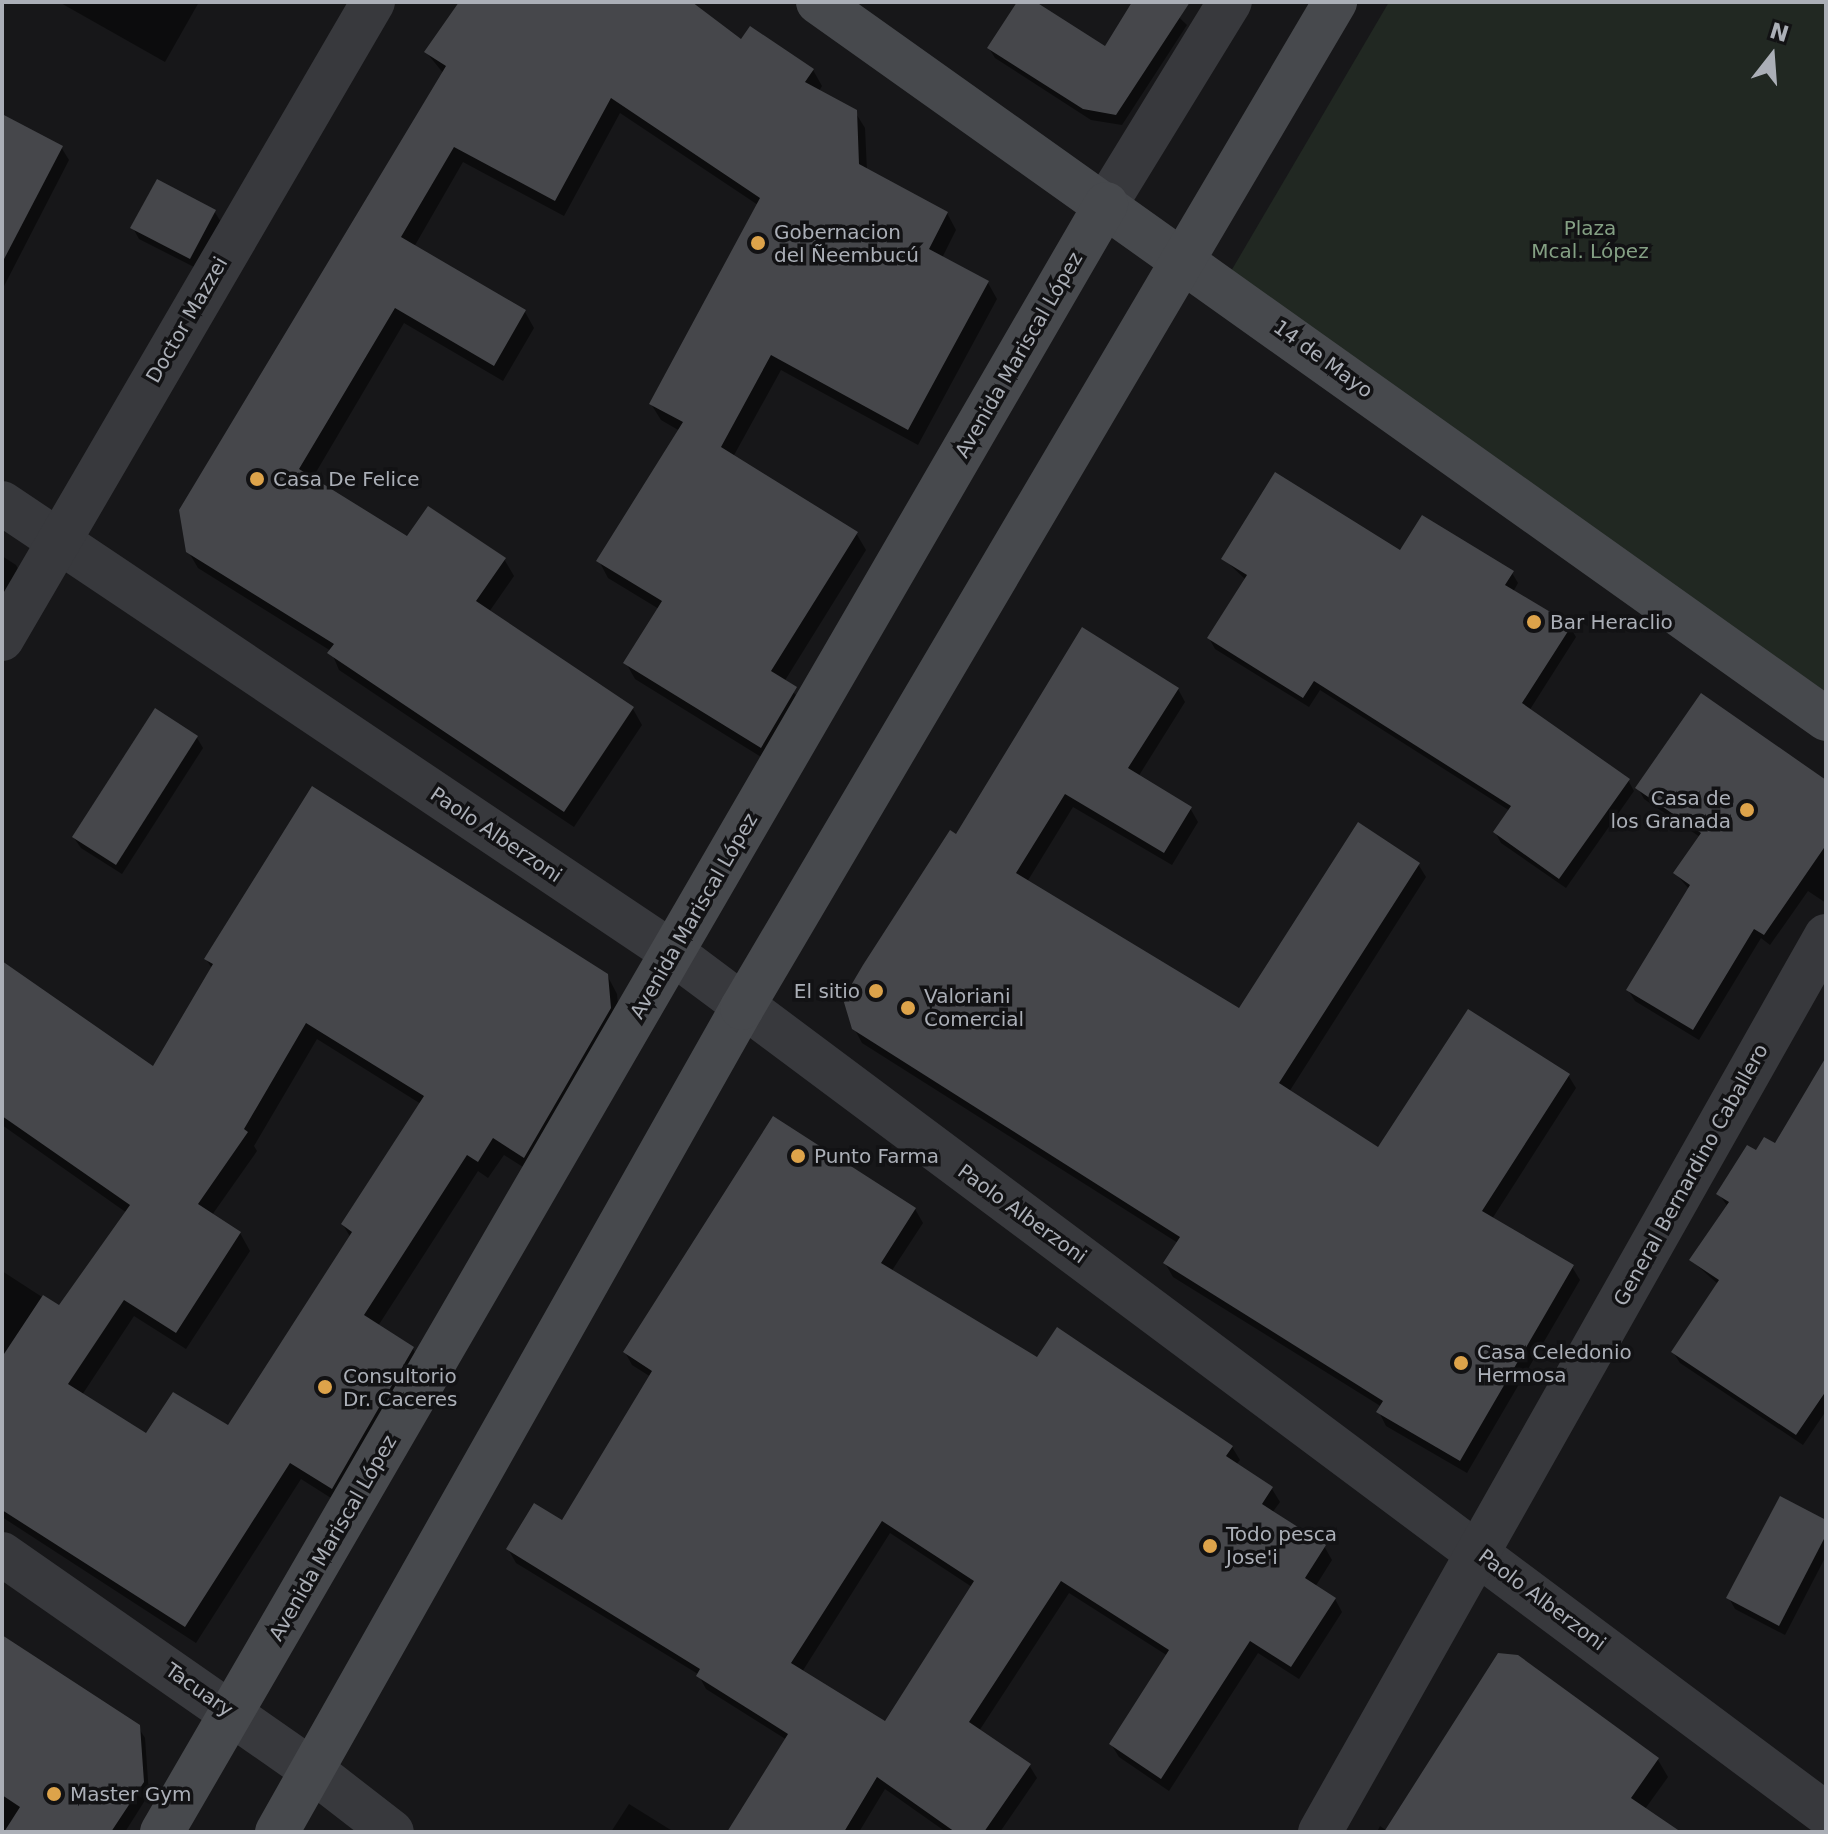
<!DOCTYPE html>
<meta charset="utf-8">
<style>
body{margin:0}
#map{position:relative;width:1828px;height:1834px;overflow:hidden;background:#171719;font-family:"DejaVu Sans",sans-serif}
div>[style]{position:absolute}
.green>*{inset:0;background:#212822}
.shadow>*{inset:0;background:#0007}
.building>*{inset:0;background:#46474b}
.street>*{height:44px;margin:-22px;padding:0 22px;transform-origin:22px;border-radius:22px;background:#38393d}
.secondary>*{height:44px;margin:-22px;padding:0 22px;transform-origin:22px;border-radius:22px;background:#47494d}
.dots>*{width:22px;height:22px;translate:-50% -50%;box-sizing:border-box;border:4px solid #121214;border-radius:50%}
span{translate:-50% -50%;white-space:nowrap;text-align:center;line-height:1.15;-webkit-text-stroke:7px #121214;paint-order:stroke}
.park-label{font-size:20px;color:#84a084}
.poi-label{font-size:20px;color:#abafb7}
.left{translate:0 -50%;text-align:left}
.right{translate:-100% -50%;text-align:right}
.street-label{font-size:20px;color:#abafb7}
.frame{position:absolute;inset:0;border:4px solid #abafb7;pointer-events:none}
.north{position:absolute;left:1732px;top:16px;width:80px;height:80px;-webkit-text-stroke:6px #121214;paint-order:stroke;rotate:17deg;font-size:22px;font-weight:700;line-height:32px;text-align:center;color:#abafb7}
.north::after{content:'';display:block;margin:auto;width:28px;height:36px;background:#abafb7;clip-path:polygon(50% 0,100% 100%,50% 72%,0 100%)}
</style>
<div id="map">
<div class="green">
<i style="clip-path:polygon(1389px 2px,1826px 2px,1826px 692px,1227px 278px)"></i>
</div>
<div class="shadow">
<i style="clip-path:polygon(59px 2px,199px 2px,165px 62px)"></i>
<i style="clip-path:polygon(461px 2px,685px 2px,742px 41px,813px 70px,822px 86px,819px 91px,855px 112px,865px 128px,867px 171px,947px 213px,956px 230px,942px 258px,988px 283px,997px 299px,918px 445px,781px 370px,733px 457px,856px 533px,866px 550px,784px 682px,805px 705px,771px 763px,635px 679px,626px 663px,659px 609px,608px 578px,599px 561px,680px 431px,661px 420px,651px 404px,758px 205px,620px 113px,564px 216px,463px 162px,414px 247px,525px 312px,534px 328px,503px 381px,404px 323px,312px 479px,408px 539px,504px 559px,514px 576px,489px 612px,633px 709px,642px 725px,574px 827px,339px 670px,331px 651px,198px 568px,188px 551px,444px 74px,426px 52px)"></i>
<i style="clip-path:polygon(1019px 2px,1032px 2px,1105px 49px,1134px 2px,1163px 2px,1187px 25px,1122px 125px,1091px 120px,995px 58px,989px 48px)"></i>
<i style="clip-path:polygon(2px 116px,61px 147px,69px 160px,2px 290px)"></i>
<i style="clip-path:polygon(214px 211px,221px 222px,196px 268px,139px 239px,133px 228px)"></i>
<i style="clip-path:polygon(1400px 553px,1512px 573px,1518px 583px,1513px 592px,1570px 627px,1576px 637px,1529px 711px,1628px 780px,1634px 791px,1566px 888px,1501px 843px,1495px 832px,1510px 811px,1320px 690px,1309px 707px,1215px 649px,1209px 638px,1246px 580px,1224px 559px)"></i>
<i style="clip-path:polygon(2px 556px,16px 565px,28px 587px,2px 632px)"></i>
<i style="clip-path:polygon(1178px 689px,1185px 702px,1138px 777px,1190px 808px,1198px 822px,1172px 865px,1073px 807px,1027px 882px,1239px 1011px,1418px 864px,1426px 877px,1289px 1092px,1379px 1150px,1568px 1075px,1576px 1088px,1492px 1219px,1572px 1267px,1580px 1280px,1467px 1473px,1386px 1426px,1379px 1412px,1382px 1407px,1173px 1277px,1165px 1263px,1178px 1243px,862px 1043px,854px 1028px,956px 837px)"></i>
<i style="clip-path:polygon(155px 710px,197px 738px,203px 748px,122px 874px,81px 848px,74px 838px)"></i>
<i style="clip-path:polygon(1826px 782px,1826px 903px,1808px 891px,1770px 945px,1761px 938px,1699px 1040px,1635px 1001px,1628px 990px,1689px 889px,1675px 873px,1700px 837px,1644px 799px,1638px 788px)"></i>
<i style="clip-path:polygon(evenodd,206px 959px,607px 975px,617px 994px,620px 1026px,534px 1174px,504px 1155px,488px 1178px,478px 1171px,378px 1326px,413px 1349px,423px 1366px,342px 1505px,301px 1479px,196px 1643px,2px 1517px,2px 1271px,59px 1308px,127px 1213px,2px 1125px,2px 963px,153px 1069px,213px 970px,206px 959px,317px 1039px,421px 1104px,343px 1225px,351px 1238px,229px 1428px,146px 1436px,82px 1395px,134px 1316px,186px 1349px,250px 1251px,240px 1233px,212px 1215px,257px 1151px,254px 1146px,317px 1039px)"></i>
<i style="clip-path:polygon(1826px 1065px,1826px 1411px,1803px 1445px,1680px 1363px,1673px 1352px,1719px 1285px,1691px 1260px,1728px 1207px,1719px 1194px,1757px 1152px,1775px 1146px)"></i>
<i style="clip-path:polygon(evenodd,915px 1209px,923px 1223px,891px 1272px,1037px 1360px,1232px 1447px,1240px 1460px,1236px 1465px,1272px 1489px,1280px 1502px,1272px 1513px,1324px 1546px,1332px 1560px,1315px 1587px,1335px 1599px,1342px 1612px,1299px 1679px,1258px 1653px,1169px 1791px,1119px 1757px,1111px 1744px,1168px 1656px,1069px 1593px,979px 1731px,1029px 1765px,1037px 1778px,1000px 1832px,946px 1832px,885px 1789px,859px 1832px,730px 1832px,787px 1740px,706px 1689px,698px 1674px,516px 1563px,508px 1549px,562px 1523px,651px 1377px,632px 1365px,625px 1352px,915px 1209px,890px 1533px,972px 1587px,885px 1723px,802px 1672px,890px 1533px)"></i>
<i style="clip-path:polygon(1826px 1522px,1826px 1556px,1785px 1635px,1735px 1609px,1729px 1598px)"></i>
<i style="clip-path:polygon(2px 1635px,138px 1727px,145px 1738px,149px 1794px,125px 1832px,2px 1832px)"></i>
<i style="clip-path:polygon(1518px 1657px,1658px 1760px,1668px 1777px,1645px 1809px,1679px 1832px,1377px 1832px,1380px 1826px,1387px 1831px)"></i>
<i style="clip-path:polygon(629px 1804px,674px 1832px,611px 1832px)"></i>
</div>
<div class="building">
<i style="clip-path:polygon(459px 2px,692px 2px,741px 39px,750px 26px,814px 69px,805px 82px,857px 110px,859px 164px,948px 212px,929px 249px,989px 281px,908px 430px,771px 355px,721px 447px,858px 532px,771px 671px,797px 687px,761px 748px,623px 663px,662px 601px,596px 561px,683px 422px,649px 404px,760px 198px,611px 98px,555px 201px,454px 147px,401px 237px,526px 310px,494px 366px,395px 308px,299px 469px,407px 536px,428px 506px,506px 558px,476px 601px,634px 707px,564px 812px,327px 653px,334px 644px,186px 552px,179px 510px,446px 66px,424px 52px)"></i>
<i style="clip-path:polygon(1017px 2px,1036px 2px,1105px 46px,1132px 2px,1190px 2px,1116px 115px,1083px 109px,987px 48px)"></i>
<i style="clip-path:polygon(2px 114px,63px 146px,2px 263px)"></i>
<i style="clip-path:polygon(157px 179px,216px 210px,190px 259px,130px 228px)"></i>
<i style="clip-path:polygon(1275px 472px,1400px 550px,1422px 515px,1514px 571px,1505px 585px,1572px 625px,1522px 703px,1630px 779px,1559px 879px,1493px 832px,1511px 806px,1314px 681px,1303px 698px,1207px 638px,1247px 575px,1221px 559px)"></i>
<i style="clip-path:polygon(1082px 627px,1179px 688px,1128px 768px,1192px 807px,1164px 853px,1065px 794px,1016px 873px,1239px 1008px,1358px 822px,1420px 863px,1279px 1083px,1378px 1147px,1468px 1009px,1570px 1074px,1482px 1211px,1574px 1265px,1460px 1461px,1376px 1412px,1383px 1401px,1163px 1263px,1180px 1237px,852px 1029px,843px 999px,863px 965px,950px 830px,956px 834px)"></i>
<i style="clip-path:polygon(1701px 693px,1826px 780px,1826px 845px,1764px 935px,1754px 929px,1693px 1030px,1626px 990px,1690px 885px,1673px 873px,1701px 833px,1635px 788px)"></i>
<i style="clip-path:polygon(155px 708px,198px 736px,116px 865px,72px 837px)"></i>
<i style="clip-path:polygon(evenodd,312px 786px,608px 974px,611px 1008px,524px 1158px,493px 1138px,478px 1162px,467px 1155px,364px 1315px,414px 1347px,332px 1489px,290px 1463px,185px 1627px,2px 1510px,2px 1357px,43px 1295px,59px 1305px,130px 1205px,2px 1116px,2px 961px,153px 1066px,213px 964px,204px 959px,312px 786px,306px 1023px,424px 1096px,341px 1224px,352px 1232px,228px 1425px,173px 1392px,146px 1433px,68px 1384px,124px 1300px,176px 1333px,241px 1232px,198px 1204px,248px 1132px,244px 1129px,306px 1023px)"></i>
<i style="clip-path:polygon(1826px 1057px,1826px 1391px,1796px 1435px,1671px 1352px,1719px 1280px,1689px 1260px,1729px 1202px,1716px 1194px,1747px 1145px,1756px 1150px,1764px 1137px,1775px 1143px)"></i>
<i style="clip-path:polygon(evenodd,773px 1116px,916px 1208px,881px 1263px,1037px 1357px,1057px 1327px,1233px 1446px,1226px 1456px,1273px 1487px,1262px 1504px,1326px 1545px,1305px 1578px,1336px 1598px,1291px 1667px,1250px 1641px,1161px 1779px,1109px 1744px,1169px 1650px,1061px 1581px,969px 1722px,1031px 1764px,984px 1832px,955px 1832px,877px 1777px,844px 1832px,727px 1832px,788px 1734px,696px 1676px,700px 1669px,506px 1549px,534px 1503px,562px 1520px,652px 1371px,623px 1352px,773px 1116px,882px 1521px,974px 1581px,885px 1721px,791px 1663px,882px 1521px)"></i>
<i style="clip-path:polygon(1780px 1496px,1826px 1520px,1826px 1535px,1779px 1626px,1726px 1598px)"></i>
<i style="clip-path:polygon(2px 1635px,140px 1725px,144px 1782px,111px 1832px,4px 1832px,20px 1807px,2px 1795px)"></i>
<i style="clip-path:polygon(1498px 1653px,1518px 1655px,1659px 1758px,1631px 1798px,1681px 1832px,1384px 1832px)"></i>
</div>
<div class="street">
<i style="left:1106px;top:204px;width:237px;rotate:-58.5deg"></i>
<i style="left:2px;top:503px;width:808px;rotate:33.85deg"></i>
<i style="left:673px;top:953px;width:1439px;rotate:36.75deg"></i>
<i style="left:2px;top:639px;width:737px;rotate:-59.78deg"></i>
<i style="left:2px;top:1554px;width:378px;rotate:34.9deg"></i>
<i style="left:312px;top:1770px;width:101px;rotate:37.8deg"></i>
<i style="left:1320px;top:1832px;width:1029px;rotate:-60.55deg"></i>
</div>
<div class="secondary">
<i style="left:818px;top:2px;width:1237px;rotate:35.42deg"></i>
<i style="left:162px;top:1832px;width:1882px;rotate:-59.89deg"></i>
<i style="left:277px;top:1832px;width:946px;rotate:-60.56deg"></i>
<i style="left:742px;top:1008px;width:1168px;rotate:-59.48deg"></i>
</div>
<div class="dots">
<i style="left:758px;top:243px;background:#dda34a"></i>
<i style="left:257px;top:479px;background:#dda34a"></i>
<i style="left:1534px;top:622px;background:#dda34a"></i>
<i style="left:1747px;top:810px;background:#dda34a"></i>
<i style="left:876px;top:991px;background:#dda34a"></i>
<i style="left:908px;top:1008px;background:#dda34a"></i>
<i style="left:798px;top:1156px;background:#dda34a"></i>
<i style="left:1461px;top:1363px;background:#dda34a"></i>
<i style="left:325px;top:1387px;background:#dda34a"></i>
<i style="left:1210px;top:1546px;background:#dda34a"></i>
<i style="left:54px;top:1794px;background:#dda34a"></i>
</div>
<div class="park-label">
<span style="left:1590px;top:240px">Plaza<br>Mcal. López</span>
</div>
<div class="poi-label">
<span class="left" style="left:774px;top:244px">Gobernacion<br>del Ñeembucú</span>
<span class="left" style="left:273px;top:479px">Casa De Felice</span>
<span class="left" style="left:1550px;top:622px">Bar Heraclio</span>
<span class="right" style="left:1731px;top:810px">Casa de<br>los Granada</span>
<span class="right" style="left:860px;top:991px">El sitio</span>
<span class="left" style="left:924px;top:1008px">Valoriani<br>Comercial</span>
<span class="left" style="left:814px;top:1156px">Punto Farma</span>
<span class="left" style="left:1477px;top:1364px">Casa Celedonio<br>Hermosa</span>
<span class="left" style="left:343px;top:1388px">Consultorio<br>Dr. Caceres</span>
<span class="left" style="left:1226px;top:1546px">Todo pesca<br>Jose'i</span>
<span class="left" style="left:70px;top:1794px">Master Gym</span>
</div>
<div class="street-label">
<span style="left:187px;top:320px;rotate:-60deg">Doctor Mazzei</span>
<span style="left:1019px;top:355px;rotate:-60deg">Avenida Mariscal López</span>
<span style="left:1323px;top:359px;rotate:36deg">14 de Mayo</span>
<span style="left:496px;top:835px;rotate:34deg">Paolo Alberzoni</span>
<span style="left:694px;top:916px;rotate:-60deg">Avenida Mariscal López</span>
<span style="left:1691px;top:1175px;rotate:-61deg">General Bernardino Caballero</span>
<span style="left:1022px;top:1214px;rotate:36deg">Paolo Alberzoni</span>
<span style="left:333px;top:1538px;rotate:-60deg">Avenida Mariscal López</span>
<span style="left:1542px;top:1600px;rotate:37deg">Paolo Alberzoni</span>
<span style="left:199px;top:1690px;rotate:35deg">Tacuary</span>
</div>
<div class="frame"></div>
<div class="north">N</div>
</div>
